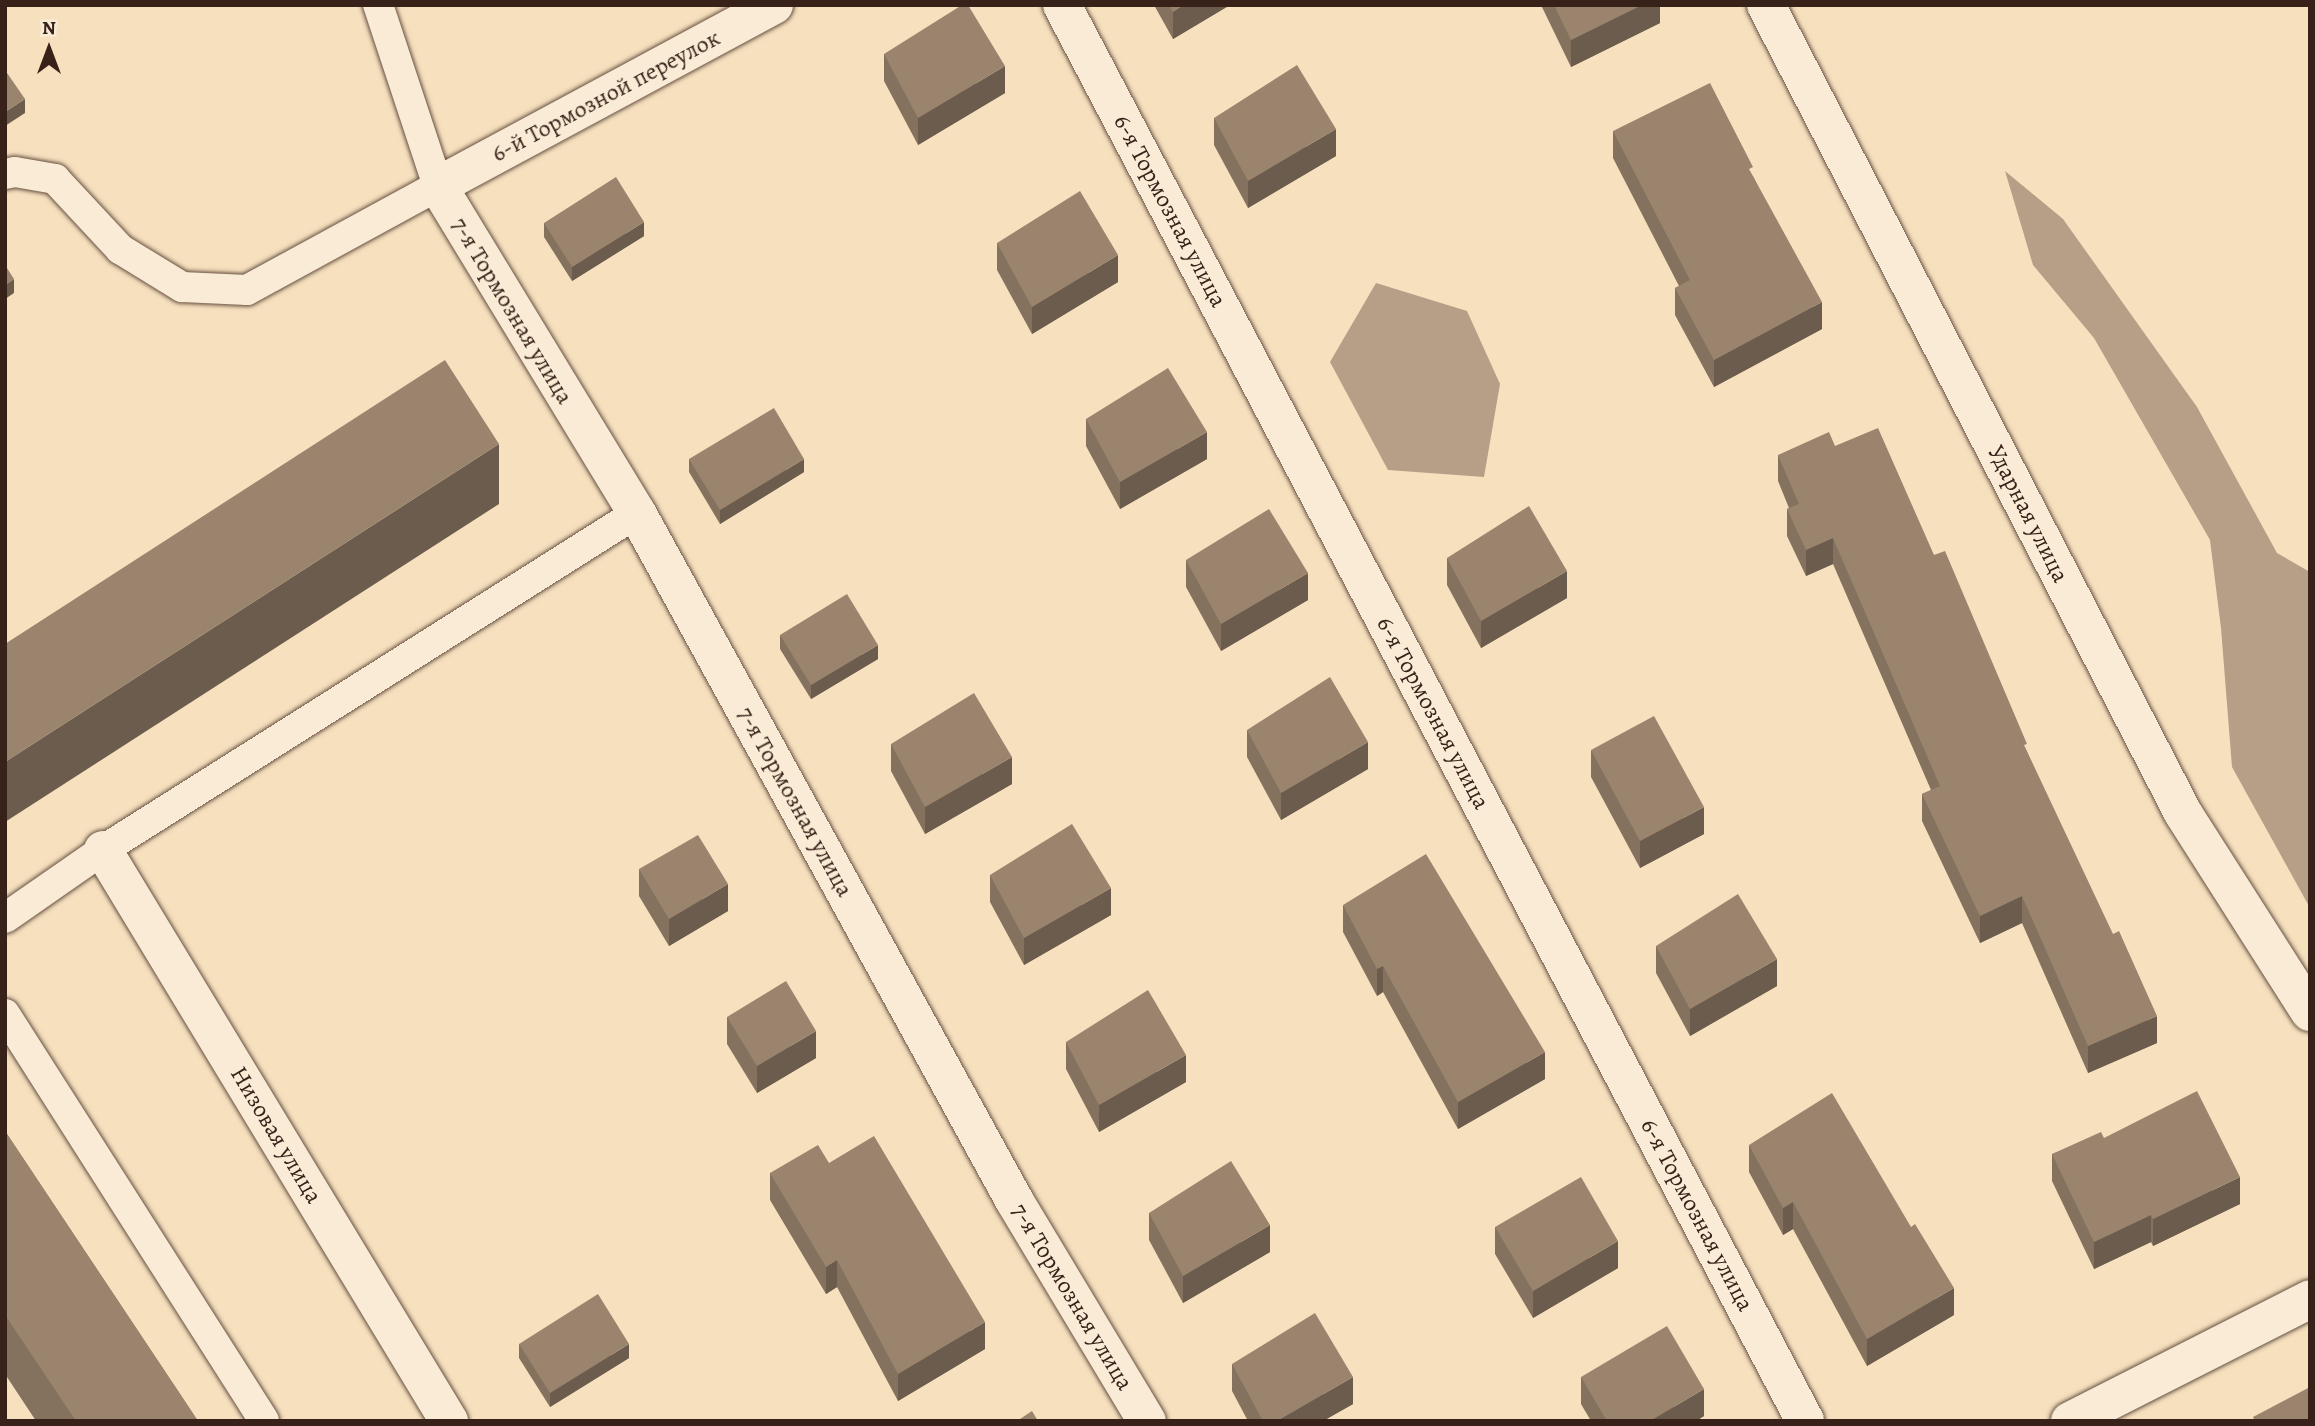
<!DOCTYPE html>
<meta charset="utf-8">
<style>
body{margin:0}
#map{position:relative;width:2315px;height:1426px;overflow:hidden;background:#f6e0be;font-family:Alegreya,serif}
div>[style]{position:absolute}
.water>*{inset:0;background:#b59f86}
.roads{filter:drop-shadow(0 0 2px #675142) drop-shadow(0 0 2px #675142)}
.service>*{height:30px;margin:-15px;padding:0 15px;transform-origin:15px;border-radius:15px;background:#f9ebd5}
.minor>*{height:38px;margin:-19px;padding:0 19px;transform-origin:19px;border-radius:19px;background:#f9ebd5}
.wall>*{inset:0;background:#84725f}
.shaded-wall>*{inset:0;background:#6c5c4d}
.building>*{inset:0;background:#9a846e}
span{translate:-50% -50%;white-space:nowrap;text-align:center;line-height:1.15;-webkit-text-stroke:5px #f9ebd5;paint-order:stroke}
.street-label{font-size:24px;color:#372118}
.frame{position:absolute;inset:0;border:7px solid #372118;pointer-events:none}
.north{position:absolute;left:14px;top:14px;width:70px;height:70px;-webkit-text-stroke:5px #f9ebd5;paint-order:stroke;rotate:0deg;font-size:19px;font-weight:700;line-height:28px;text-align:center;color:#372118}
.north::after{content:'';display:block;margin:auto;width:24px;height:32px;background:#372118;clip-path:polygon(50% 0,100% 100%,50% 72%,0 100%)}
</style>
<div id="map">
<div class="water">
<i style="clip-path:polygon(2005px 171px,2063px 219px,2197px 407px,2277px 553px,2310px 572px,2310px 908px,2232px 767px,2221px 628px,2210px 540px,2094px 338px,2033px 265px)"></i>
<i style="clip-path:polygon(1376px 283px,1467px 311px,1500px 384px,1484px 477px,1388px 470px,1330px 362px)"></i>
</div>
<div class="roads">
<div class="service">
<i style="left:5px;top:174px;width:10px;rotate:-11deg"></i>
<i style="left:15px;top:172px;width:41px;rotate:9.9deg"></i>
<i style="left:55px;top:179px;width:96px;rotate:47.1deg"></i>
<i style="left:120px;top:249px;width:73px;rotate:31.5deg"></i>
<i style="left:182px;top:287px;width:65px;rotate:2.6deg"></i>
<i style="left:247px;top:290px;width:217px;rotate:-28.6deg"></i>
<i style="left:438px;top:186px;width:191px;rotate:-108.3deg"></i>
<i style="left:5px;top:918px;width:119px;rotate:-34.8deg"></i>
<i style="left:103px;top:850px;width:631px;rotate:-32.26deg"></i>
<i style="left:5px;top:1014px;width:482px;rotate:57.5deg"></i>
</div>
<div class="minor">
<i style="left:774px;top:5px;width:382px;rotate:151.7deg"></i>
<i style="left:438px;top:186px;width:383px;rotate:58.7deg"></i>
<i style="left:637px;top:513px;width:784px;rotate:61.24deg"></i>
<i style="left:1014px;top:1200px;width:258px;rotate:59deg"></i>
<i style="left:1062px;top:5px;width:1599px;rotate:62.31deg"></i>
<i style="left:1766px;top:5px;width:909px;rotate:62.7deg"></i>
<i style="left:2183px;top:813px;width:236px;rotate:57.5deg"></i>
<i style="left:103px;top:850px;width:668px;rotate:58.79deg"></i>
<i style="left:2070px;top:1421px;width:269px;rotate:-26.9deg"></i>
</div>
</div>
<div class="wall">
<i style="clip-path:polygon(1154px 5px,1230px 5px,1173px 39px)"></i>
<i style="clip-path:polygon(1541px 5px,1660px 5px,1660px 23px,1571px 67px)"></i>
<i style="clip-path:polygon(884px 54px,1005px 93px,918px 145px,884px 81px)"></i>
<i style="clip-path:polygon(1214px 118px,1336px 156px,1248px 208px,1214px 145px)"></i>
<i style="clip-path:polygon(1613px 131px,1753px 176px,1822px 329px,1714px 387px,1675px 315px,1675px 288px,1679px 286px,1613px 158px)"></i>
<i style="clip-path:polygon(544px 223px,644px 236px,572px 281px,544px 237px)"></i>
<i style="clip-path:polygon(997px 243px,1118px 282px,1032px 334px,997px 270px)"></i>
<i style="clip-path:polygon(1086px 419px,1207px 459px,1120px 509px,1086px 446px)"></i>
<i style="clip-path:polygon(1835px 446px,1934px 555px,2027px 752px,2157px 1043px,2088px 1073px,2022px 923px,1980px 943px,1922px 821px,1922px 794px,1931px 790px,1833px 564px,1806px 576px,1787px 536px,1787px 509px,1789px 508px,1778px 481px,1778px 455px)"></i>
<i style="clip-path:polygon(689px 459px,804px 472px,720px 524px,689px 472px)"></i>
<i style="clip-path:polygon(1447px 558px,1567px 598px,1481px 648px,1447px 585px)"></i>
<i style="clip-path:polygon(1186px 560px,1308px 600px,1221px 651px,1186px 587px)"></i>
<i style="clip-path:polygon(780px 635px,878px 659px,811px 699px,780px 649px)"></i>
<i style="clip-path:polygon(1247px 730px,1368px 769px,1281px 820px,1247px 757px)"></i>
<i style="clip-path:polygon(891px 744px,1012px 784px,925px 834px,891px 771px)"></i>
<i style="clip-path:polygon(1591px 750px,1704px 834px,1640px 868px,1591px 777px)"></i>
<i style="clip-path:polygon(639px 869px,728px 911px,669px 946px,639px 896px)"></i>
<i style="clip-path:polygon(990px 875px,1111px 915px,1024px 965px,990px 902px)"></i>
<i style="clip-path:polygon(1343px 905px,1545px 1079px,1458px 1129px,1383px 992px,1377px 996px,1343px 932px)"></i>
<i style="clip-path:polygon(1656px 946px,1777px 986px,1690px 1036px,1656px 973px)"></i>
<i style="clip-path:polygon(727px 1017px,816px 1058px,757px 1093px,727px 1044px)"></i>
<i style="clip-path:polygon(1066px 1042px,1186px 1082px,1099px 1132px,1066px 1069px)"></i>
<i style="clip-path:polygon(5px 1131px,198px 1421px,36px 1421px,5px 1374px)"></i>
<i style="clip-path:polygon(2104px 1138px,2240px 1204px,2153px 1246px,2151px 1242px,2094px 1269px,2052px 1181px,2052px 1154px)"></i>
<i style="clip-path:polygon(1749px 1145px,1954px 1315px,1867px 1366px,1793px 1229px,1783px 1235px,1749px 1172px)"></i>
<i style="clip-path:polygon(829px 1163px,985px 1349px,898px 1401px,837px 1287px,826px 1294px,770px 1200px,770px 1173px)"></i>
<i style="clip-path:polygon(1149px 1213px,1270px 1252px,1183px 1303px,1149px 1240px)"></i>
<i style="clip-path:polygon(1495px 1227px,1618px 1268px,1533px 1318px,1495px 1254px)"></i>
<i style="clip-path:polygon(519px 1344px,629px 1358px,550px 1407px,519px 1358px)"></i>
<i style="clip-path:polygon(1232px 1364px,1353px 1404px,1323px 1421px,1248px 1421px,1232px 1391px)"></i>
<i style="clip-path:polygon(1581px 1377px,1704px 1416px,1696px 1421px,1591px 1421px,1581px 1404px)"></i>
</div>
<div class="shaded-wall">
<i style="clip-path:polygon(1184px 5px,1230px 5px,1173px 39px,1173px 12px)"></i>
<i style="clip-path:polygon(1642px 5px,1660px 5px,1660px 23px,1571px 67px,1571px 40px)"></i>
<i style="clip-path:polygon(1005px 66px,1005px 93px,918px 145px,918px 118px)"></i>
<i style="clip-path:polygon(25px 99px,25px 113px,5px 126px,5px 112px)"></i>
<i style="clip-path:polygon(1336px 129px,1336px 156px,1248px 208px,1248px 181px)"></i>
<i style="clip-path:polygon(644px 222px,644px 236px,572px 281px,572px 267px)"></i>
<i style="clip-path:polygon(1118px 255px,1118px 282px,1032px 334px,1032px 307px)"></i>
<i style="clip-path:polygon(14px 279px,14px 293px,5px 299px,5px 285px)"></i>
<i style="clip-path:polygon(1822px 302px,1822px 329px,1714px 387px,1714px 360px)"></i>
<i style="clip-path:polygon(1207px 432px,1207px 459px,1120px 509px,1120px 482px)"></i>
<i style="clip-path:polygon(499px 444px,499px 504px,5px 822px,5px 762px)"></i>
<i style="clip-path:polygon(804px 459px,804px 472px,720px 524px,720px 510px)"></i>
<i style="clip-path:polygon(1833px 538px,1833px 564px,1806px 576px,1806px 550px)"></i>
<i style="clip-path:polygon(1567px 571px,1567px 598px,1481px 648px,1481px 621px)"></i>
<i style="clip-path:polygon(1308px 573px,1308px 600px,1221px 651px,1221px 624px)"></i>
<i style="clip-path:polygon(878px 645px,878px 659px,811px 699px,811px 685px)"></i>
<i style="clip-path:polygon(1368px 742px,1368px 769px,1281px 820px,1281px 793px)"></i>
<i style="clip-path:polygon(1012px 757px,1012px 784px,925px 834px,925px 807px)"></i>
<i style="clip-path:polygon(1704px 807px,1704px 834px,1640px 868px,1640px 841px)"></i>
<i style="clip-path:polygon(728px 884px,728px 911px,669px 946px,669px 919px)"></i>
<i style="clip-path:polygon(1111px 888px,1111px 915px,1024px 965px,1024px 938px)"></i>
<i style="clip-path:polygon(2022px 896px,2022px 923px,1980px 943px,1980px 916px)"></i>
<i style="clip-path:polygon(1777px 959px,1777px 986px,1690px 1036px,1690px 1009px)"></i>
<i style="clip-path:polygon(1383px 966px,1383px 992px,1377px 996px,1377px 969px)"></i>
<i style="clip-path:polygon(2157px 1016px,2157px 1043px,2088px 1073px,2088px 1046px)"></i>
<i style="clip-path:polygon(816px 1031px,816px 1058px,757px 1093px,757px 1066px)"></i>
<i style="clip-path:polygon(1545px 1052px,1545px 1079px,1458px 1129px,1458px 1102px)"></i>
<i style="clip-path:polygon(1186px 1055px,1186px 1082px,1099px 1132px,1099px 1105px)"></i>
<i style="clip-path:polygon(2240px 1177px,2240px 1204px,2153px 1246px,2153px 1219px)"></i>
<i style="clip-path:polygon(1793px 1202px,1793px 1229px,1783px 1235px,1783px 1208px)"></i>
<i style="clip-path:polygon(2151px 1215px,2151px 1242px,2094px 1269px,2094px 1242px)"></i>
<i style="clip-path:polygon(1270px 1225px,1270px 1252px,1183px 1303px,1183px 1276px)"></i>
<i style="clip-path:polygon(1618px 1241px,1618px 1268px,1533px 1318px,1533px 1291px)"></i>
<i style="clip-path:polygon(837px 1260px,837px 1287px,826px 1294px,826px 1267px)"></i>
<i style="clip-path:polygon(1954px 1288px,1954px 1315px,1867px 1366px,1867px 1339px)"></i>
<i style="clip-path:polygon(985px 1322px,985px 1349px,898px 1401px,898px 1374px)"></i>
<i style="clip-path:polygon(629px 1344px,629px 1358px,550px 1407px,550px 1393px)"></i>
<i style="clip-path:polygon(1353px 1377px,1353px 1404px,1323px 1421px,1277px 1421px)"></i>
<i style="clip-path:polygon(1704px 1389px,1704px 1416px,1696px 1421px,1650px 1421px)"></i>
</div>
<div class="building">
<i style="clip-path:polygon(962px 5px,968px 5px,1005px 66px,918px 118px,884px 54px)"></i>
<i style="clip-path:polygon(1169px 5px,1184px 5px,1173px 12px)"></i>
<i style="clip-path:polygon(1554px 5px,1642px 5px,1571px 40px)"></i>
<i style="clip-path:polygon(1297px 65px,1336px 129px,1248px 181px,1214px 118px)"></i>
<i style="clip-path:polygon(5px 70px,25px 99px,5px 112px)"></i>
<i style="clip-path:polygon(1710px 83px,1753px 167px,1749px 169px,1822px 302px,1714px 360px,1675px 288px,1690px 280px,1613px 131px)"></i>
<i style="clip-path:polygon(616px 177px,644px 222px,572px 267px,544px 223px)"></i>
<i style="clip-path:polygon(1080px 191px,1118px 255px,1032px 307px,997px 243px)"></i>
<i style="clip-path:polygon(5px 265px,14px 279px,5px 285px)"></i>
<i style="clip-path:polygon(445px 360px,499px 444px,5px 762px,5px 644px)"></i>
<i style="clip-path:polygon(1168px 368px,1207px 432px,1120px 482px,1086px 419px)"></i>
<i style="clip-path:polygon(774px 408px,804px 459px,720px 510px,689px 459px)"></i>
<i style="clip-path:polygon(1878px 428px,1934px 555px,1945px 551px,2027px 744px,2024px 745px,2113px 934px,2119px 931px,2157px 1016px,2088px 1046px,2022px 896px,1980px 916px,1922px 794px,1940px 786px,1833px 538px,1806px 550px,1787px 509px,1799px 504px,1778px 455px,1829px 432px,1835px 446px)"></i>
<i style="clip-path:polygon(1529px 506px,1567px 571px,1481px 621px,1447px 558px)"></i>
<i style="clip-path:polygon(1269px 509px,1308px 573px,1221px 624px,1186px 560px)"></i>
<i style="clip-path:polygon(847px 594px,878px 645px,811px 685px,780px 635px)"></i>
<i style="clip-path:polygon(1330px 677px,1368px 742px,1281px 793px,1247px 730px)"></i>
<i style="clip-path:polygon(974px 693px,1012px 757px,925px 807px,891px 744px)"></i>
<i style="clip-path:polygon(1654px 716px,1704px 807px,1640px 841px,1591px 750px)"></i>
<i style="clip-path:polygon(1072px 824px,1111px 888px,1024px 938px,990px 875px)"></i>
<i style="clip-path:polygon(698px 835px,728px 884px,669px 919px,639px 869px)"></i>
<i style="clip-path:polygon(1426px 854px,1545px 1052px,1458px 1102px,1383px 966px,1377px 969px,1343px 905px)"></i>
<i style="clip-path:polygon(1738px 894px,1777px 959px,1690px 1009px,1656px 946px)"></i>
<i style="clip-path:polygon(786px 981px,816px 1031px,757px 1066px,727px 1017px)"></i>
<i style="clip-path:polygon(1148px 990px,1186px 1055px,1099px 1105px,1066px 1042px)"></i>
<i style="clip-path:polygon(2197px 1091px,2240px 1177px,2153px 1219px,2151px 1215px,2094px 1242px,2052px 1154px,2101px 1132px,2104px 1138px)"></i>
<i style="clip-path:polygon(1832px 1093px,1911px 1227px,1915px 1224px,1954px 1288px,1867px 1339px,1793px 1202px,1783px 1208px,1749px 1145px)"></i>
<i style="clip-path:polygon(5px 1131px,198px 1421px,76px 1421px,5px 1315px)"></i>
<i style="clip-path:polygon(874px 1136px,985px 1322px,898px 1374px,837px 1260px,826px 1267px,770px 1173px,818px 1145px,829px 1163px)"></i>
<i style="clip-path:polygon(1231px 1161px,1270px 1225px,1183px 1276px,1149px 1213px)"></i>
<i style="clip-path:polygon(1581px 1177px,1618px 1241px,1533px 1291px,1495px 1227px)"></i>
<i style="clip-path:polygon(598px 1294px,629px 1344px,550px 1393px,519px 1344px)"></i>
<i style="clip-path:polygon(1315px 1313px,1353px 1377px,1277px 1421px,1263px 1421px,1232px 1364px)"></i>
<i style="clip-path:polygon(1667px 1326px,1704px 1389px,1650px 1421px,1607px 1421px,1581px 1377px)"></i>
<i style="clip-path:polygon(2310px 1387px,2310px 1421px,2255px 1421px,2253px 1417px)"></i>
<i style="clip-path:polygon(1032px 1411px,1038px 1421px,1017px 1421px)"></i>
</div>
<div class="street-label">
<span style="left:606px;top:96px;rotate:-28deg">6-й Тормозной переулок</span>
<span style="left:1170px;top:211px;rotate:62deg">6-я Тормозная улица</span>
<span style="left:512px;top:311px;rotate:59deg">7-я Тормозная улица</span>
<span style="left:2028px;top:514px;rotate:63deg">Ударная улица</span>
<span style="left:1433px;top:713px;rotate:62deg">6-я Тормозная улица</span>
<span style="left:795px;top:802px;rotate:61deg">7-я Тормозная улица</span>
<span style="left:276px;top:1135px;rotate:59deg">Низовая улица</span>
<span style="left:1697px;top:1215px;rotate:62deg">6-я Тормозная улица</span>
<span style="left:1072px;top:1297px;rotate:59deg">7-я Тормозная улица</span>
</div>
<div class="frame"></div>
<div class="north">N</div>
</div>
